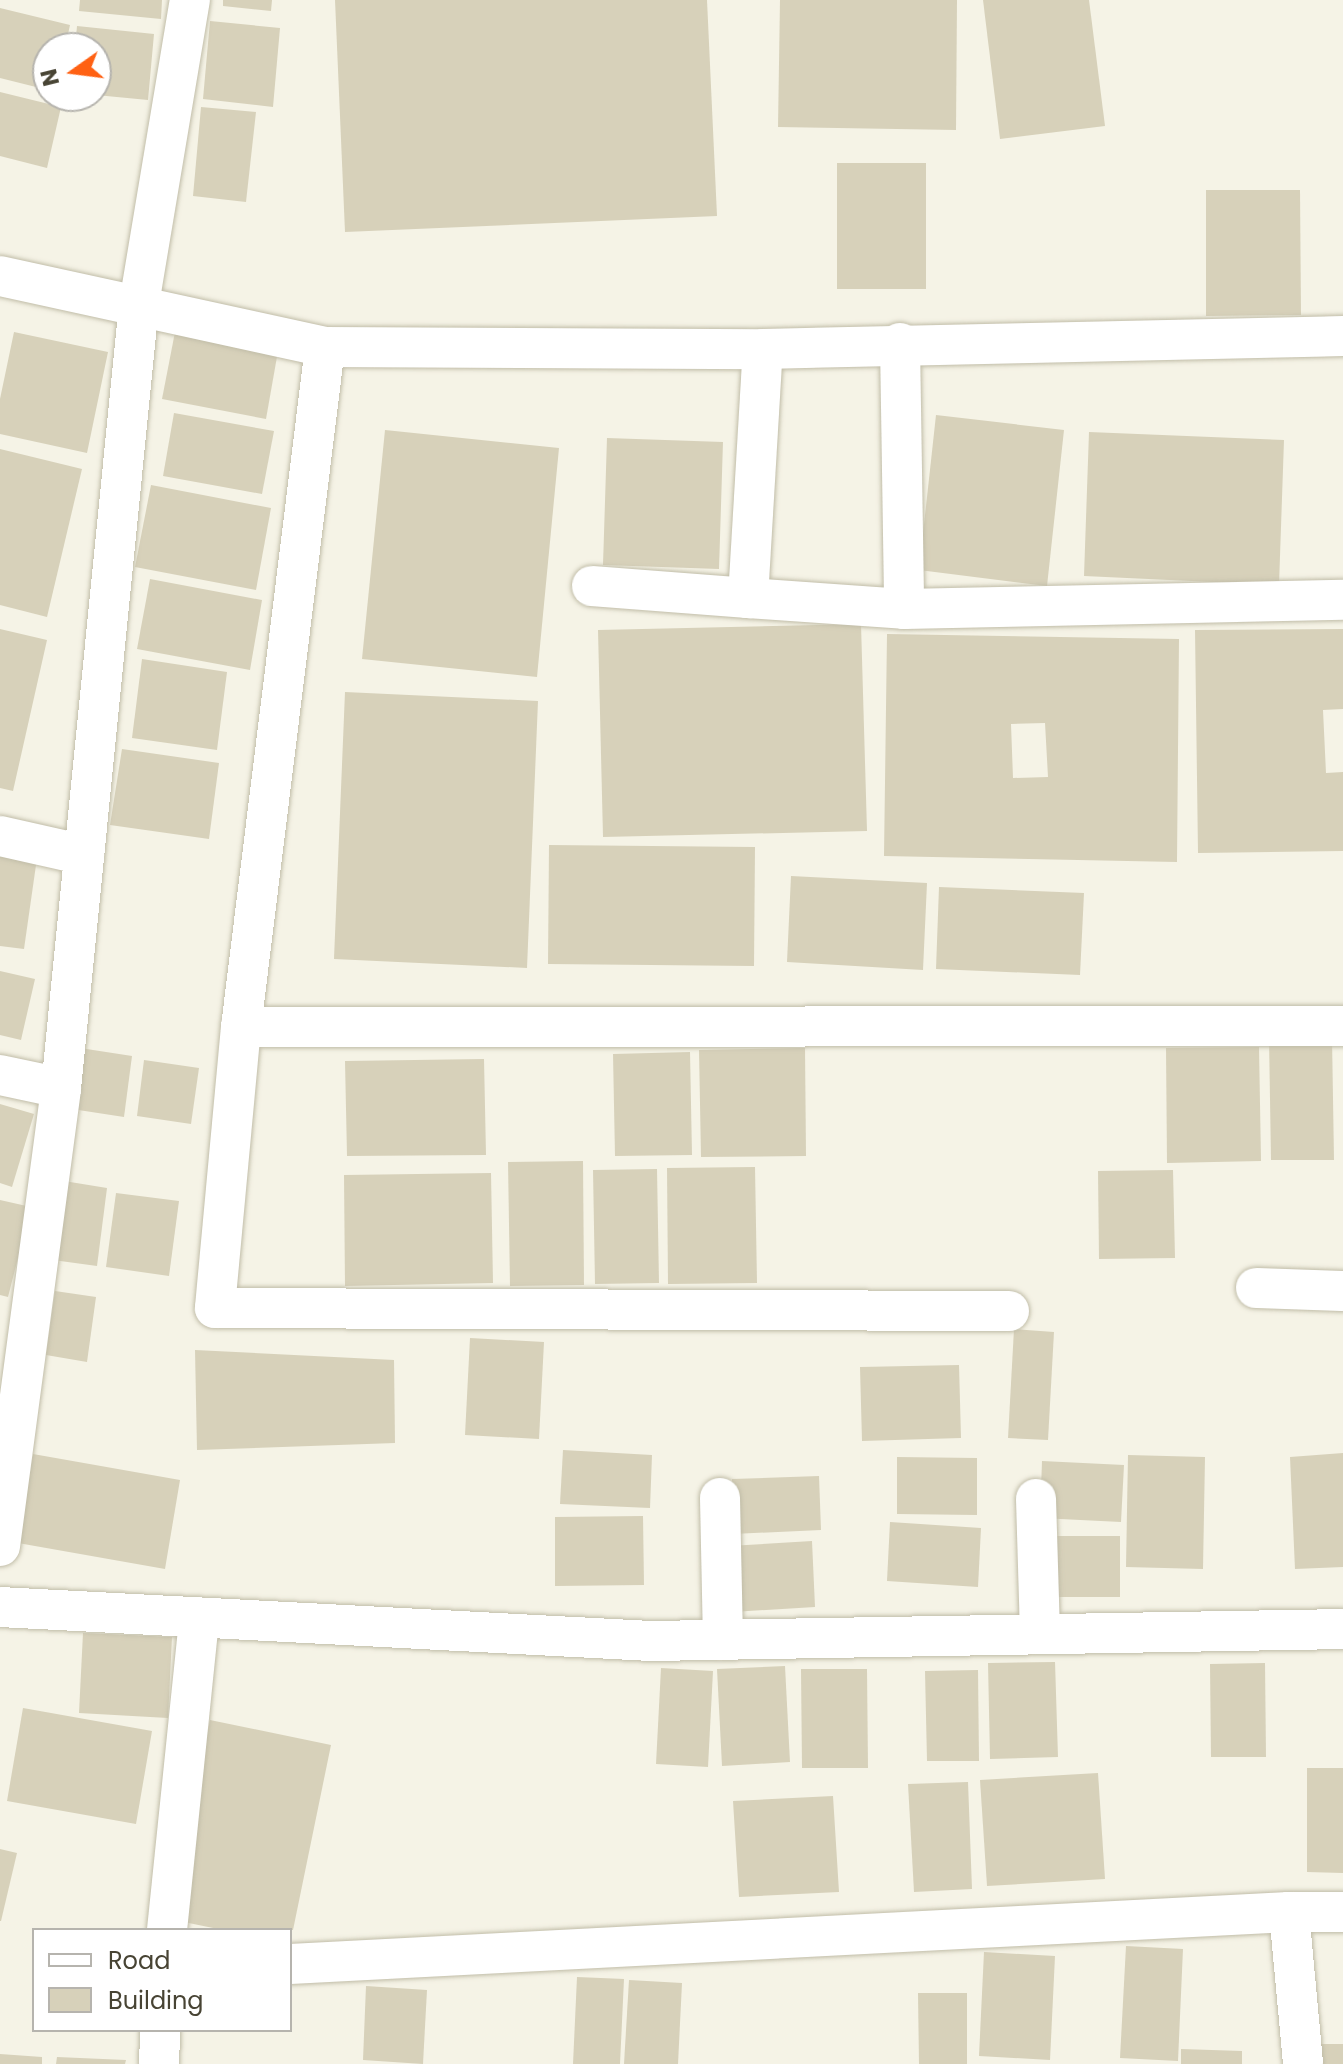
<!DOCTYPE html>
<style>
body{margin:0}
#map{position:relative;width:1343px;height:2064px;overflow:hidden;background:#f5f3e6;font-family:Poppins,sans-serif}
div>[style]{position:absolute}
.building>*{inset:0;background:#d7d1ba}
.roads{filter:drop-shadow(0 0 2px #c1bda8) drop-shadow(0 0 2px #c1bda8)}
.minor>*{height:40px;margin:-20px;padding:0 20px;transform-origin:20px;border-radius:20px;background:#fff}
span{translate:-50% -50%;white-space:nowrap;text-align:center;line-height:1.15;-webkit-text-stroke:7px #fff;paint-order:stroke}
.legend{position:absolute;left:32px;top:1928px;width:260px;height:104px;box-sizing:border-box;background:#fff;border:2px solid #b6b4ae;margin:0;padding:10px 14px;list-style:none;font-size:24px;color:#484434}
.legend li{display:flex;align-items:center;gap:16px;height:40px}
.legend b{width:40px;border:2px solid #b6b4ae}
.north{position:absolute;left:32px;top:32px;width:80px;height:80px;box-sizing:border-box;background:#fff;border:2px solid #b6b4ae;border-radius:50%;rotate:256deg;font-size:22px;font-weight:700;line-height:32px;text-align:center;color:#484434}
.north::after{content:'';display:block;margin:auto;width:28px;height:36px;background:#ff6113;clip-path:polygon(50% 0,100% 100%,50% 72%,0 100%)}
</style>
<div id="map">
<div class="building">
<i style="clip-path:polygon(80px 0,162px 0,161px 19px,79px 11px)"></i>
<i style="clip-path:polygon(223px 0,272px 0,271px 11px,223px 6px)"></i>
<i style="clip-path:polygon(335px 0,707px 0,717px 216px,345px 232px)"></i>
<i style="clip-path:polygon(780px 0,957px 0,956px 130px,778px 127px)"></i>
<i style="clip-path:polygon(983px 0,1089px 0,1105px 126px,1000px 139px)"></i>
<i style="clip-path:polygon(0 8px,70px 25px,65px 48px,48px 48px,48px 90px,0 78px)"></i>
<i style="clip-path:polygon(210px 21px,280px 28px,273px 107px,203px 99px)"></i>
<i style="clip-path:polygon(77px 26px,154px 34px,148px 100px,96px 95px,96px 48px,75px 48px)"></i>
<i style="clip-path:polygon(0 92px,61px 107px,47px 168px,0 156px)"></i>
<i style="clip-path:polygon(201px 107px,256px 112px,246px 202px,193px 196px)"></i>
<i style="clip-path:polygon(837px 163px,926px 163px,926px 289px,837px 289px)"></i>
<i style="clip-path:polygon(1206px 190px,1300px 190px,1301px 315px,1206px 316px)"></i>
<i style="clip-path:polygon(14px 332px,108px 352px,87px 453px,0 434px,0 399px)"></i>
<i style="clip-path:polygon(175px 332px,278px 351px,266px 419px,162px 399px)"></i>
<i style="clip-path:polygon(174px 413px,274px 431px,262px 494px,163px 476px)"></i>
<i style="clip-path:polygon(936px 415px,1064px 430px,1047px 586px,919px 570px)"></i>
<i style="clip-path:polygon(385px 430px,559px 448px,537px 677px,362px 659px)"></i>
<i style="clip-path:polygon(1089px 432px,1284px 440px,1279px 585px,1084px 576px)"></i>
<i style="clip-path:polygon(607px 438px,723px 442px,719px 569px,603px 565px)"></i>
<i style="clip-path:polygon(0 449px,82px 469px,47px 617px,0 605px)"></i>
<i style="clip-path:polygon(151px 485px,271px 508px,256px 590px,135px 567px)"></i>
<i style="clip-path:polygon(150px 579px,262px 600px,250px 670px,137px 649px)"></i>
<i style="clip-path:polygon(861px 624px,867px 831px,603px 837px,598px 630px)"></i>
<i style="clip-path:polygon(0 629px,47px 640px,13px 791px,0 788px)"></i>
<i style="clip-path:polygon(1343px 629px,1343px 709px,1323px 710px,1326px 773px,1343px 772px,1343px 851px,1198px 853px,1195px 630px)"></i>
<i style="clip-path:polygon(evenodd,887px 634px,1179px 639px,1177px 862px,884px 856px,887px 634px,1045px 723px,1048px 777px,1013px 778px,1011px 724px,1045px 723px)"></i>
<i style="clip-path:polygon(142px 659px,227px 672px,217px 750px,132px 738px)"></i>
<i style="clip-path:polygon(345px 692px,538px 701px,527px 968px,334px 959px)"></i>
<i style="clip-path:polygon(122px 749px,219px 763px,209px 839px,110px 825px)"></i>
<i style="clip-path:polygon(549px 845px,755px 847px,754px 966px,548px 964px)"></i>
<i style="clip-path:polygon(0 852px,37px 858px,24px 949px,0 946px)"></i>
<i style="clip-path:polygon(791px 876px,927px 883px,923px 970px,787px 962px)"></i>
<i style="clip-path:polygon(939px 887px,1084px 893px,1080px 975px,936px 969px)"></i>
<i style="clip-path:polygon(0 971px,35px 979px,21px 1040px,0 1035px)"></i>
<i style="clip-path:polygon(1332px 1037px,1334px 1160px,1271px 1160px,1269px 1038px)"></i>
<i style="clip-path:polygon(1259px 1047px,1261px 1161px,1167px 1163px,1166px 1048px)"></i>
<i style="clip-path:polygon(80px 1048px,132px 1056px,124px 1117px,72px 1109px)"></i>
<i style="clip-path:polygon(805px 1048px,806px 1156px,701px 1157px,699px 1050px)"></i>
<i style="clip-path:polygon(690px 1052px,692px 1155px,615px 1156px,613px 1054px)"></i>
<i style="clip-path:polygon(484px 1059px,486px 1155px,347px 1156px,345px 1061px)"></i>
<i style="clip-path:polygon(144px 1060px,199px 1068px,191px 1124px,137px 1116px)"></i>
<i style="clip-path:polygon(0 1104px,34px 1114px,12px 1187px,0 1183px)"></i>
<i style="clip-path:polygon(583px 1161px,584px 1285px,510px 1286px,508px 1162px)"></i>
<i style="clip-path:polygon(755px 1167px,757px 1283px,668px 1284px,667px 1168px)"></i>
<i style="clip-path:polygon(657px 1169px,659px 1283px,595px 1284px,593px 1170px)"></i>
<i style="clip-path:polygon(1173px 1170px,1175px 1258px,1099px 1259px,1098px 1171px)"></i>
<i style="clip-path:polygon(491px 1173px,493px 1283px,345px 1286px,344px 1175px)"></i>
<i style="clip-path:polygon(64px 1181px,107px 1188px,97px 1266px,53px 1260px)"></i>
<i style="clip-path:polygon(116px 1193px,179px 1201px,169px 1276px,106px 1267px)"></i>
<i style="clip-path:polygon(0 1200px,31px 1207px,8px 1297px,0 1295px)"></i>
<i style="clip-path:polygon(55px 1291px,96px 1297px,87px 1362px,46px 1355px)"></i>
<i style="clip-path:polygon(1014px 1329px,1054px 1332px,1048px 1440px,1008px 1438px)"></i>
<i style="clip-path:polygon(470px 1338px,544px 1342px,539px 1439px,465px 1435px)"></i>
<i style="clip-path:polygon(195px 1350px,394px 1360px,395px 1443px,197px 1450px)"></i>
<i style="clip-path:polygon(959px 1365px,961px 1438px,862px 1441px,860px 1367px)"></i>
<i style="clip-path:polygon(563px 1450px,652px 1455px,650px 1508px,560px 1504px)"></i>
<i style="clip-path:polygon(1343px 1453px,1343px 1567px,1295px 1569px,1290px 1457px)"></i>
<i style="clip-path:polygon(33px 1454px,180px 1480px,165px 1569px,18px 1543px)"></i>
<i style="clip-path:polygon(1128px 1455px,1205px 1457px,1203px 1569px,1126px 1567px)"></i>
<i style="clip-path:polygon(897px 1457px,977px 1458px,977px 1515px,897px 1514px)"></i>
<i style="clip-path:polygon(1042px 1461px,1124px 1465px,1121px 1522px,1040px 1518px)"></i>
<i style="clip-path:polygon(819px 1476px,821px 1530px,733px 1534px,732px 1479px)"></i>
<i style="clip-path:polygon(643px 1516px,644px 1585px,555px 1586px,555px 1517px)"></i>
<i style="clip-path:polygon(890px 1522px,981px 1528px,978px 1587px,887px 1581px)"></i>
<i style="clip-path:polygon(1047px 1536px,1120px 1536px,1120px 1597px,1047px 1597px)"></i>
<i style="clip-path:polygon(812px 1541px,815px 1607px,732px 1612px,729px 1546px)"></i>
<i style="clip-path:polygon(83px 1633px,172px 1637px,168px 1718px,79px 1713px)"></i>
<i style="clip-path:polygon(1055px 1662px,1058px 1757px,990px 1759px,988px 1663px)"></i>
<i style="clip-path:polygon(1265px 1663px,1266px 1757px,1211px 1757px,1210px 1664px)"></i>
<i style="clip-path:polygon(785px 1666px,790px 1762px,722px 1766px,717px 1669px)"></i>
<i style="clip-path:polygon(661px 1668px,713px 1671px,708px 1767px,656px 1764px)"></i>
<i style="clip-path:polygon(801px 1669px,867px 1669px,868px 1768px,802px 1768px)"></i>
<i style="clip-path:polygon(978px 1670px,979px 1761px,927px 1761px,925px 1671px)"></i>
<i style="clip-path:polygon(23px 1708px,152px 1731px,136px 1824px,7px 1801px)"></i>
<i style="clip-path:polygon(210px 1720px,331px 1745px,293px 1930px,223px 1930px,169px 1919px)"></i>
<i style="clip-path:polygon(1307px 1768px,1343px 1768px,1343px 1873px,1307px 1872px)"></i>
<i style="clip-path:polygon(1098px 1773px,1105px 1879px,987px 1886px,980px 1780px)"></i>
<i style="clip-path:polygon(968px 1782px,972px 1889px,914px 1892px,908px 1784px)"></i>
<i style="clip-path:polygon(833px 1796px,839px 1892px,739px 1897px,733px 1801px)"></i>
<i style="clip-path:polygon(0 1849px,17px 1853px,1px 1921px,0 1921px)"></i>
<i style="clip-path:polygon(1126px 1946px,1183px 1949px,1178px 2061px,1120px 2058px)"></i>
<i style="clip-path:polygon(984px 1952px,1055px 1956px,1050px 2060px,979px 2056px)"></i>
<i style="clip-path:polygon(577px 1977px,624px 1979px,620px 2064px,573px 2064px)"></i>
<i style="clip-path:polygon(629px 1980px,682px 1983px,678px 2064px,624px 2064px)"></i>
<i style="clip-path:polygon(366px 1986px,427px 1990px,423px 2064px,363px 2060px)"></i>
<i style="clip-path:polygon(918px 1993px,967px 1993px,967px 2064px,919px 2064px)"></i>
<i style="clip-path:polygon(1316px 2044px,1343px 2044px,1343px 2064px,1317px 2064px)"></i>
<i style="clip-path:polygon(1181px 2049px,1242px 2051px,1242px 2064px,1181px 2064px)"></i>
<i style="clip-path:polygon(0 2054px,42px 2057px,42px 2064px,0 2064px)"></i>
<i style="clip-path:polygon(57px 2057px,126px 2060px,125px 2064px,56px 2064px)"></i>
</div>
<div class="roads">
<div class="minor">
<i style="left:0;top:276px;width:333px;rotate:12.3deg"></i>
<i style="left:325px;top:347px;width:438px;rotate:0.3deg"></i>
<i style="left:763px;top:349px;width:580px;rotate:-1.28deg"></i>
<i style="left:900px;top:343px;width:266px;rotate:89.1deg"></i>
<i style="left:325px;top:347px;width:685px;rotate:97.04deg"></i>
<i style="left:241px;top:1027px;width:282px;rotate:95.3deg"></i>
<i style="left:215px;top:1308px;width:794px;rotate:0.22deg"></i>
<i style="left:592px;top:586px;width:156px;rotate:4.4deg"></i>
<i style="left:748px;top:598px;width:249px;rotate:-86.6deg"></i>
<i style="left:748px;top:598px;width:156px;rotate:4deg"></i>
<i style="left:904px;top:609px;width:439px;rotate:-1.2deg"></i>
<i style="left:0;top:836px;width:86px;rotate:12.7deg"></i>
<i style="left:241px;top:1027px;width:1102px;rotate:-0.05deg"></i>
<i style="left:0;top:1075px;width:62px;rotate:12deg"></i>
<i style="left:1256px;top:1288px;width:87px;rotate:2deg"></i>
<i style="left:720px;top:1498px;width:142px;rotate:88.8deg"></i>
<i style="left:1036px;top:1499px;width:135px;rotate:88.3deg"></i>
<i style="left:0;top:1546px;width:462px;rotate:-82.4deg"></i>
<i style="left:61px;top:1088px;width:788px;rotate:-84.32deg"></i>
<i style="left:139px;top:304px;width:308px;rotate:-80.5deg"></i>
<i style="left:0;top:1607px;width:653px;rotate:2.99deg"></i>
<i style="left:652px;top:1641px;width:691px;rotate:-0.99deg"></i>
<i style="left:1289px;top:1912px;width:54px"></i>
<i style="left:167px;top:1930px;width:314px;rotate:-84.1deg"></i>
<i style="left:290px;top:1964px;width:1000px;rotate:-2.98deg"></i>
<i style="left:1289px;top:1912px;width:153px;rotate:84.7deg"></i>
<i style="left:159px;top:2064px;width:34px;rotate:-88deg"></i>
</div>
</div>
<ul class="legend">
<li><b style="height:10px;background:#fff"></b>Road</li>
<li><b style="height:22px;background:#d7d1ba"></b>Building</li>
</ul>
<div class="north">N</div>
</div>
